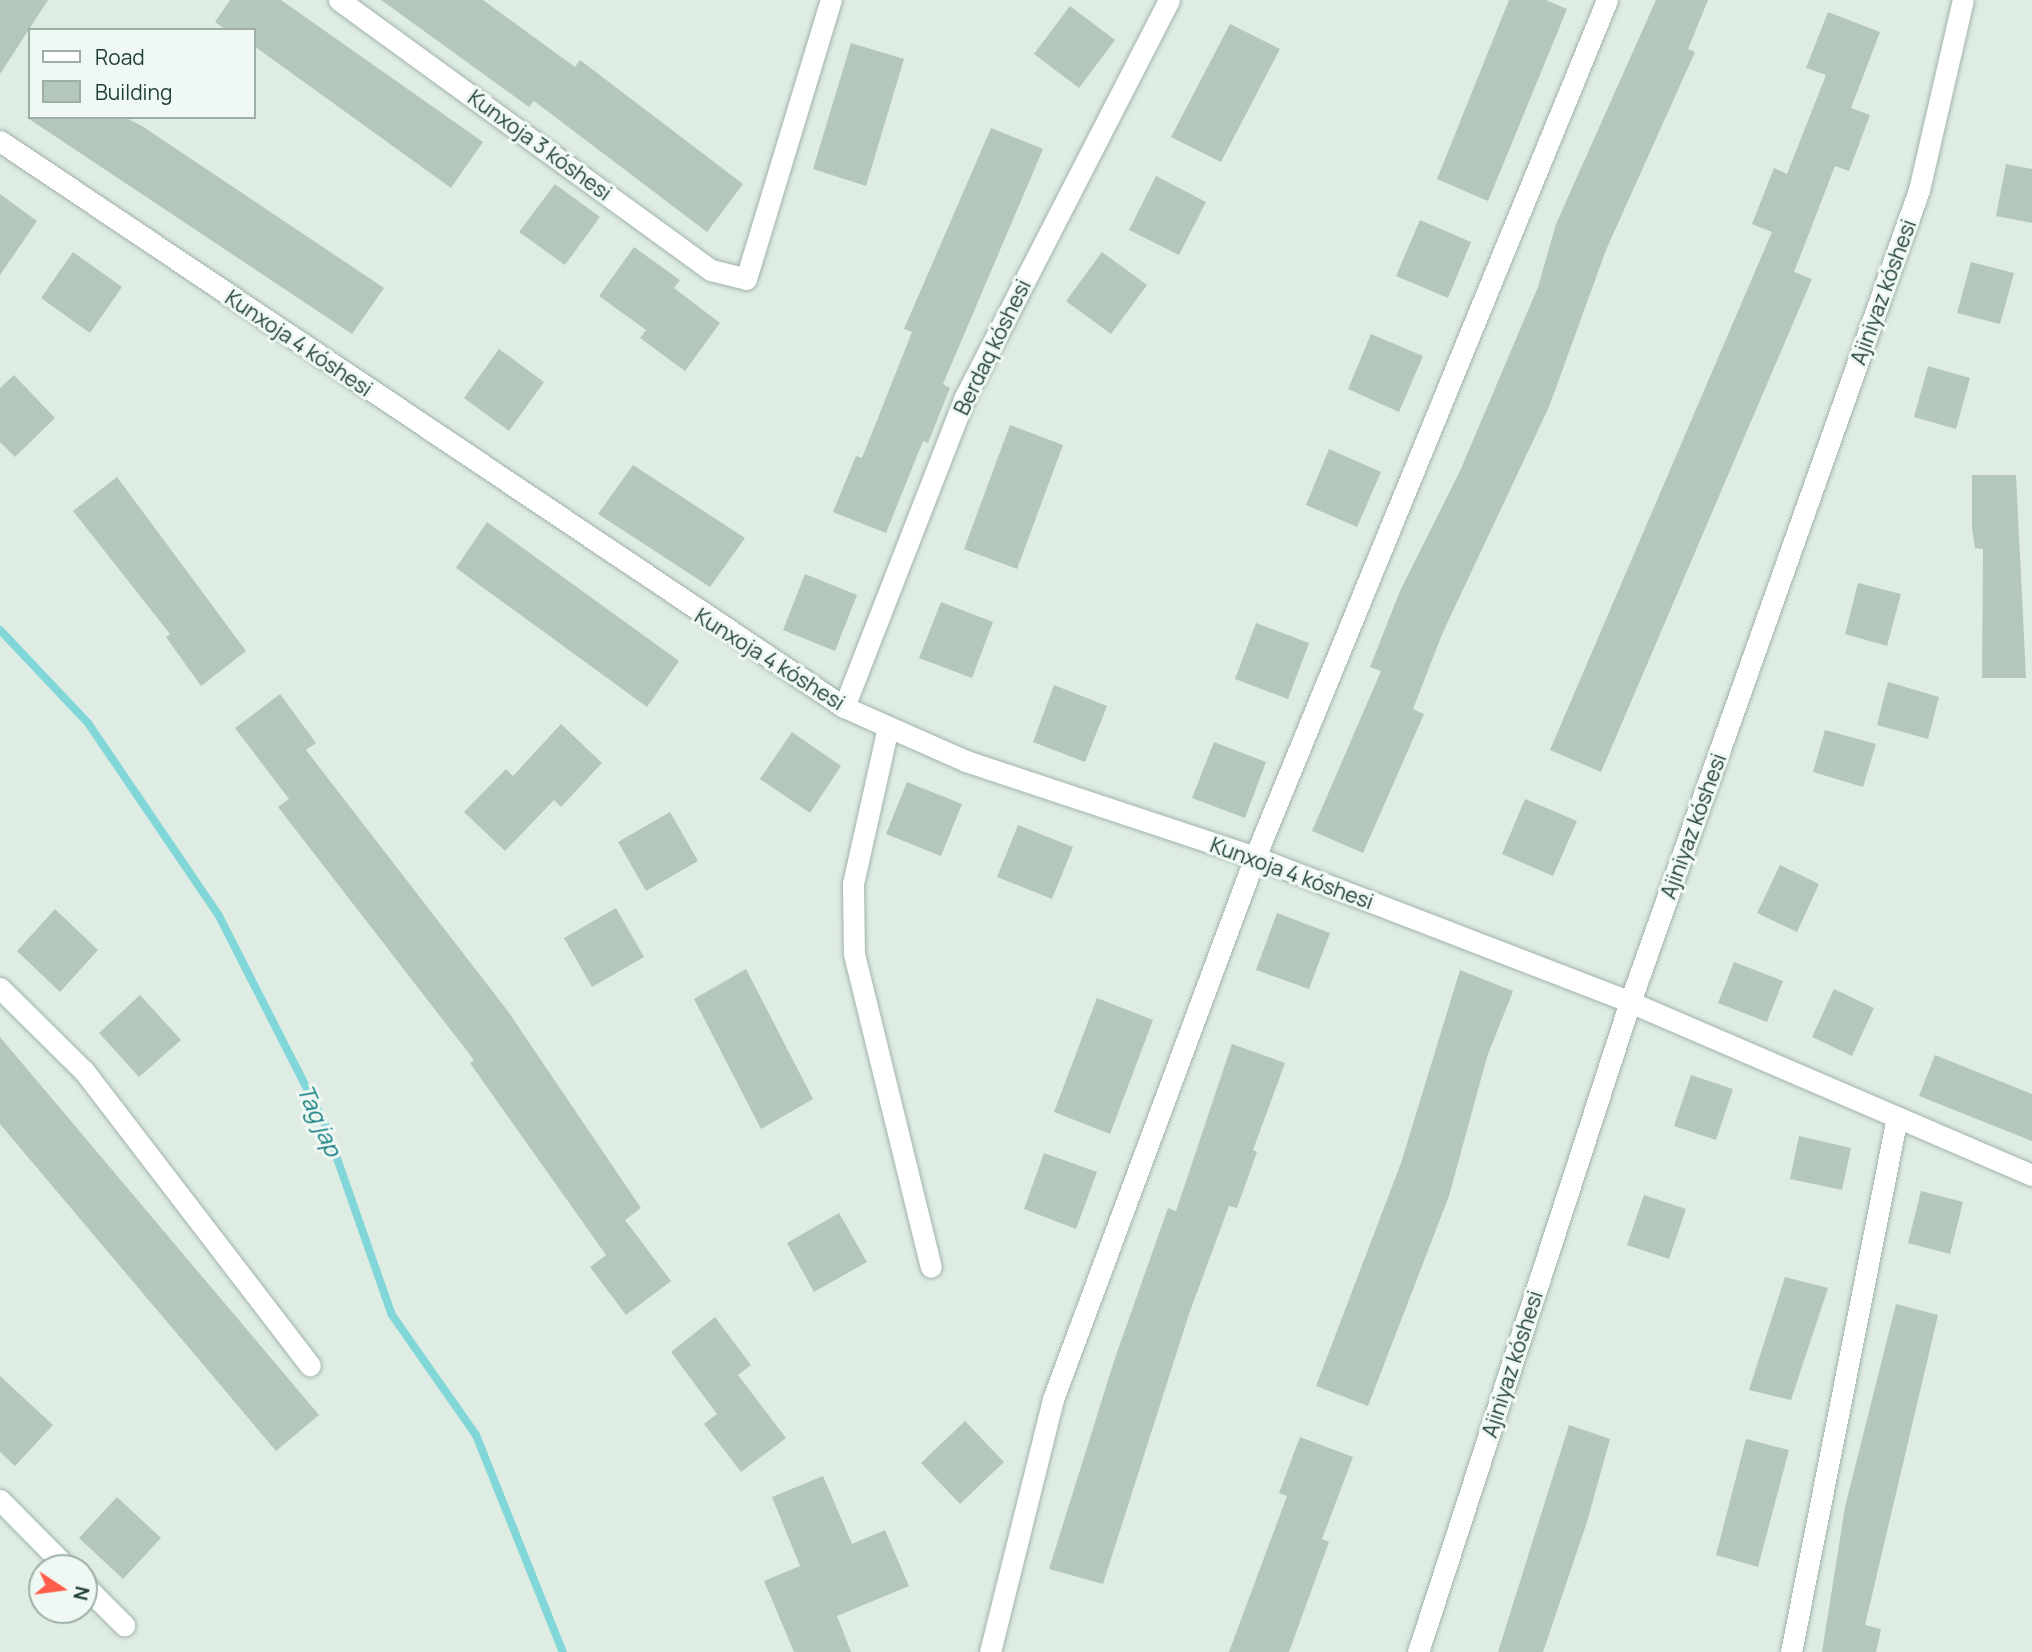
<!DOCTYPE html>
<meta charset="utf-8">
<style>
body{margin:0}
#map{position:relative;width:2032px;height:1652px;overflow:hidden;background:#dfece4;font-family:Manrope,sans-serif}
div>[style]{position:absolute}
.stream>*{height:8px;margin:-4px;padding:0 4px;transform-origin:4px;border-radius:4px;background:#81d7d8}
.building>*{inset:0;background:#b4c7bd}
.roads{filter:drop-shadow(0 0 2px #a1b4ab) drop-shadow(0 0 2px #a1b4ab)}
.minor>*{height:21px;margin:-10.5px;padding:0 10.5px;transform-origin:10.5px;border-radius:10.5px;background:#fff}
span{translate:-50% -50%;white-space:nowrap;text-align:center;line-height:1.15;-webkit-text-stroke:6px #f0f8f3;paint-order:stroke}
.street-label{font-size:21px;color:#1e3e31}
.water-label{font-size:23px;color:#127d80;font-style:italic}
.legend{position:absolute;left:28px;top:28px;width:228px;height:91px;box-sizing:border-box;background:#f0f8f3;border:2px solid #9caea5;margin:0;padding:9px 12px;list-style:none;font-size:21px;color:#1e3e31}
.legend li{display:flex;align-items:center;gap:14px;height:35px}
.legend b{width:35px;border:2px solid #9caea5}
.north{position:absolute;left:28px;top:1554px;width:70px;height:70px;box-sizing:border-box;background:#f0f8f3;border:2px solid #9caea5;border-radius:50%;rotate:103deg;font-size:19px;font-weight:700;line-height:28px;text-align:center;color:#1e3e31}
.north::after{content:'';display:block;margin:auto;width:24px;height:32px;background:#ff5d4a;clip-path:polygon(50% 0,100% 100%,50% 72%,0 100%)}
</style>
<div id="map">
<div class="stream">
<i style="left:0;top:630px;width:128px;rotate:46.6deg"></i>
<i style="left:88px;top:723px;width:233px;rotate:55.8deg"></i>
<i style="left:219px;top:916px;width:233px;rotate:63deg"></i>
<i style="left:325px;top:1124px;width:202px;rotate:70.7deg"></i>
<i style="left:392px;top:1315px;width:146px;rotate:55deg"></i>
<i style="left:476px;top:1435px;width:234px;rotate:68.2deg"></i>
</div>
<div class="building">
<i style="clip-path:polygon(0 0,48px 0,0 74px)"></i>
<i style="clip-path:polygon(230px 0,281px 0,483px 142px,451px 188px,254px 46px,254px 30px,226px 30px,215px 22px)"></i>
<i style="clip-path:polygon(381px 0,483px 0,575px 67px,580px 60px,743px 184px,707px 232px,534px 101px,529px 107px)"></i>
<i style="clip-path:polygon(1509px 0,1546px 0,1567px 9px,1488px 201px,1437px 179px)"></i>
<i style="clip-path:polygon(1656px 0,1708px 0,1688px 49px,1695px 52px,1606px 250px,1549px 407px,1443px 632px,1413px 709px,1424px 714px,1363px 853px,1312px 831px,1381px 671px,1370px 667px,1400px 591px,1460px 471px,1538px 287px,1556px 224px)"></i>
<i style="clip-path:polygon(1070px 6px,1115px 40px,1079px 88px,1034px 54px)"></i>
<i style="clip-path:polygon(1828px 12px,1880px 32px,1851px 108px,1870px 115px,1849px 171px,1835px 166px,1794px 272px,1812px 279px,1601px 772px,1550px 750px,1772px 232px,1752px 224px,1774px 168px,1787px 174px,1826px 75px,1806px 68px)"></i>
<i style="clip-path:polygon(1230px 24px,1280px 49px,1221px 162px,1171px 137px)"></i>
<i style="clip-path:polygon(851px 43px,904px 59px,866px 186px,813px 169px)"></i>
<i style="clip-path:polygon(26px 117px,124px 117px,142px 126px,384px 288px,352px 334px)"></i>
<i style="clip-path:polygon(991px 128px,1043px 149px,943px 384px,950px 388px,928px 443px,923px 441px,886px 533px,833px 512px,856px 456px,862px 458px,912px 332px,904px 329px)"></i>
<i style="clip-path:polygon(2006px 164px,2032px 169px,2032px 223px,1996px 216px)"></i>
<i style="clip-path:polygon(1156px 176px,1206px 202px,1179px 255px,1129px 230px)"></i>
<i style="clip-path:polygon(555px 184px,600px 217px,565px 265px,519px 232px)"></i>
<i style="clip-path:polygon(0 194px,37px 221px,0 275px)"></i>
<i style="clip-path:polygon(1420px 220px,1471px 242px,1448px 298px,1396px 276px)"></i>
<i style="clip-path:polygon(634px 247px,680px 280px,674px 288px,720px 323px,685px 371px,640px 338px,646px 330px,599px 296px)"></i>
<i style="clip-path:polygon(73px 252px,122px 287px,90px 333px,41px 298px)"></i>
<i style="clip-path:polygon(1102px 252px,1147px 285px,1111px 334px,1066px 301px)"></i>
<i style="clip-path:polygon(1971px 262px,2014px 273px,2000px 324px,1957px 313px)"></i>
<i style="clip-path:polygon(1371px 334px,1423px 356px,1399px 412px,1348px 389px)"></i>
<i style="clip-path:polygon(499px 349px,544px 382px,509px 431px,464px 398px)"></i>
<i style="clip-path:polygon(1928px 366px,1970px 378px,1956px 429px,1914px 417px)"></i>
<i style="clip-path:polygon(14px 375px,55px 418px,15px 457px,0 442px,0 388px)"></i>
<i style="clip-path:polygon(1010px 425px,1063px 445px,1017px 569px,964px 549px)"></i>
<i style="clip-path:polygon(1329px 449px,1381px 472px,1357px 527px,1306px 505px)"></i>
<i style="clip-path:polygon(633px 465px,745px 538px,710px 587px,598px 514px)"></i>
<i style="clip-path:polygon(1972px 475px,2016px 475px,2026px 678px,1982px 678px,1983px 549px,1975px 548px,1972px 528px)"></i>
<i style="clip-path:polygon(117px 477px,246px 651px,201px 686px,166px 637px,170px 634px,73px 511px)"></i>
<i style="clip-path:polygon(487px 522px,679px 661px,647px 707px,456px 568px)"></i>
<i style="clip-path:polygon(805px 574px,857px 595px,835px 651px,783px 630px)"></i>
<i style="clip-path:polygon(1858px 583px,1901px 594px,1887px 646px,1845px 634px)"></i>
<i style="clip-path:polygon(941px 602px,993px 622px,972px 678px,919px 658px)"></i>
<i style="clip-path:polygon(1256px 623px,1309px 643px,1288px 699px,1235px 679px)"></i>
<i style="clip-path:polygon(1888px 682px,1939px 697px,1928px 739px,1877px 725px)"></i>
<i style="clip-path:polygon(1054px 685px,1107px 706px,1085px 762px,1033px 742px)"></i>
<i style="clip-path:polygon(280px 694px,316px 743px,306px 750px,507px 1010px,641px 1208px,625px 1220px,671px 1281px,626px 1315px,590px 1267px,606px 1255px,470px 1063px,474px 1060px,278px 807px,289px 799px,235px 728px)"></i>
<i style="clip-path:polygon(561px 724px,602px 763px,561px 807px,554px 800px,505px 851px,464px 812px,506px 769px,513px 776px)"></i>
<i style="clip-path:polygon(1825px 730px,1876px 744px,1863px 787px,1813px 772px)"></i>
<i style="clip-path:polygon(792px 732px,841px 766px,810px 813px,760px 779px)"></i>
<i style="clip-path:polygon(1214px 742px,1266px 762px,1245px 818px,1192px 798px)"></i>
<i style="clip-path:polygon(907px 782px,962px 804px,941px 856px,886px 834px)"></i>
<i style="clip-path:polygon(1525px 799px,1577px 821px,1553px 876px,1502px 854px)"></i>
<i style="clip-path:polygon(670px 812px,698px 861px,646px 891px,618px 842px)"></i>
<i style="clip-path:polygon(1018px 825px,1073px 847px,1052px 899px,997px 877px)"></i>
<i style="clip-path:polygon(1780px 865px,1819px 884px,1797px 932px,1757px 913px)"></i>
<i style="clip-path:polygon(616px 908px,644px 957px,592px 987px,564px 938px)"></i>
<i style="clip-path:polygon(55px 909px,98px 950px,60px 992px,17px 951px)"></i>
<i style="clip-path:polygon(1277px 913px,1330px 933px,1309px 989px,1256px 970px)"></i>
<i style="clip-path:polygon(1734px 962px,1783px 981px,1767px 1022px,1718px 1003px)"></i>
<i style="clip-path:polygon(746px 969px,813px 1099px,761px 1129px,694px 999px)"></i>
<i style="clip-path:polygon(1460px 970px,1513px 991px,1487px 1057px,1449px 1196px,1368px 1406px,1316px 1386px,1401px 1163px)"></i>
<i style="clip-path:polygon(1834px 989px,1874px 1008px,1852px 1056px,1812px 1037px)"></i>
<i style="clip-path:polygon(140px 995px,181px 1040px,139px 1077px,99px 1033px)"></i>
<i style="clip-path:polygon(1097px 998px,1153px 1020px,1110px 1134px,1054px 1112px)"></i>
<i style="clip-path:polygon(0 1037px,319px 1415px,276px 1451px,0 1124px)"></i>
<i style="clip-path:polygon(1232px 1044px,1285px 1063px,1253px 1150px,1257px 1152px,1237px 1208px,1229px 1206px,1189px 1314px,1103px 1584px,1049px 1569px,1115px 1358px,1168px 1208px,1176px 1211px)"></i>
<i style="clip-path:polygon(1935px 1055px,2032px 1094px,2032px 1141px,1919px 1096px)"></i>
<i style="clip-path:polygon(1691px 1075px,1733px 1089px,1716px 1140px,1674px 1126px)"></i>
<i style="clip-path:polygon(1799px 1136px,1851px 1148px,1842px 1190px,1790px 1179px)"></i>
<i style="clip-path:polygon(1044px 1153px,1097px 1172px,1076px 1229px,1024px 1209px)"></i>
<i style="clip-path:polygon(1921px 1191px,1963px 1202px,1950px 1254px,1908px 1243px)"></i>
<i style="clip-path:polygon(1644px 1195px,1686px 1209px,1669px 1259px,1627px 1245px)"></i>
<i style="clip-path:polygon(839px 1213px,867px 1262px,814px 1292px,787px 1243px)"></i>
<i style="clip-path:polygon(1785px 1277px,1828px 1288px,1791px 1400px,1749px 1390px)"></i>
<i style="clip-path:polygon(1896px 1304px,1938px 1315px,1865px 1625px,1881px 1629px,1876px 1652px,1822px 1652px,1845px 1507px)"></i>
<i style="clip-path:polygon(715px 1317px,751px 1365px,738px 1375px,786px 1438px,741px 1472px,704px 1424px,717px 1414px,671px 1352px)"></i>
<i style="clip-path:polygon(0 1376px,53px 1425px,15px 1466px,0 1452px)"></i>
<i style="clip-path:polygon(965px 1421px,1004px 1462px,960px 1504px,921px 1463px)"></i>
<i style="clip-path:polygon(1569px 1425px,1610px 1439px,1587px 1522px,1543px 1652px,1498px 1652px)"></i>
<i style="clip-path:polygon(1300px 1437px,1353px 1457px,1322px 1539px,1329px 1542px,1289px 1652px,1229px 1652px,1287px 1496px,1279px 1493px)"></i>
<i style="clip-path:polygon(1746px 1439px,1789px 1450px,1758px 1567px,1716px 1555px)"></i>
<i style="clip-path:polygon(823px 1476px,852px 1544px,885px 1530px,909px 1586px,837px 1616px,851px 1652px,794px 1652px,764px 1581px,800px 1566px,772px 1497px)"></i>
<i style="clip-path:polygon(117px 1497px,161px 1538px,123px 1579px,79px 1538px)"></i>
</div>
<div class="roads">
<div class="minor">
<i style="left:339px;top:0;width:460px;rotate:36deg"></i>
<i style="left:711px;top:270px;width:36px;rotate:14deg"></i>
<i style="left:746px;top:279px;width:292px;rotate:-73.1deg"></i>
<i style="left:0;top:141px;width:1016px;rotate:33.85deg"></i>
<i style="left:844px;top:707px;width:133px;rotate:23.9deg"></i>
<i style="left:966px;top:761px;width:305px;rotate:18.4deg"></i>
<i style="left:1255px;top:857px;width:402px;rotate:21.1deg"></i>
<i style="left:1630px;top:1002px;width:438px;rotate:23.3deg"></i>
<i style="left:844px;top:707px;width:333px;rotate:-68.7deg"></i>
<i style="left:965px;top:397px;width:446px;rotate:-62.8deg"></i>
<i style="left:888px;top:727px;width:161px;rotate:102.6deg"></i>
<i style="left:853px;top:884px;width:70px;rotate:89.2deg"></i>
<i style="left:854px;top:954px;width:322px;rotate:76.2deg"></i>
<i style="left:0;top:988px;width:118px;rotate:44.7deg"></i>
<i style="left:84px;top:1071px;width:371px;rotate:52.5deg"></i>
<i style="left:0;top:1500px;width:95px;rotate:45.4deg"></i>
<i style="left:84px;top:1585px;width:57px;rotate:45deg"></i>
<i style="left:990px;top:1652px;width:261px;rotate:-76deg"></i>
<i style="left:1053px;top:1399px;width:578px;rotate:-69.56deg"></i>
<i style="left:1255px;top:857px;width:926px;rotate:-67.67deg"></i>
<i style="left:1418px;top:1652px;width:684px;rotate:-71.94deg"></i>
<i style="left:1630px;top:1002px;width:862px;rotate:-70.41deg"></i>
<i style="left:1919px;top:190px;width:195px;rotate:-77deg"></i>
<i style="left:1791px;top:1652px;width:545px;rotate:-78.79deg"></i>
</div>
</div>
<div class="street-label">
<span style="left:540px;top:145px;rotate:36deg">Kunxoja 3 kóshesi</span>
<span style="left:1883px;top:292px;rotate:-70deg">Ajiniyaz kóshesi</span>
<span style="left:299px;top:343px;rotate:34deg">Kunxoja 4 kóshesi</span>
<span style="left:992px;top:347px;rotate:-64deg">Berdaq kóshesi</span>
<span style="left:770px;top:659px;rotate:32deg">Kunxoja 4 kóshesi</span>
<span style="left:1693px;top:826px;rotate:-70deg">Ajiniyaz kóshesi</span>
<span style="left:1292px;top:873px;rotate:20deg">Kunxoja 4 kóshesi</span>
<span style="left:1512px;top:1364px;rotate:-72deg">Ajiniyaz kóshesi</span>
</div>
<div class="water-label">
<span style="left:320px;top:1120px;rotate:66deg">Tag jap</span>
</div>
<ul class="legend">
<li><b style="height:9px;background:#fff"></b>Road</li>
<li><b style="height:19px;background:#b4c7bd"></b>Building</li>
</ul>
<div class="north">N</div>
</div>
